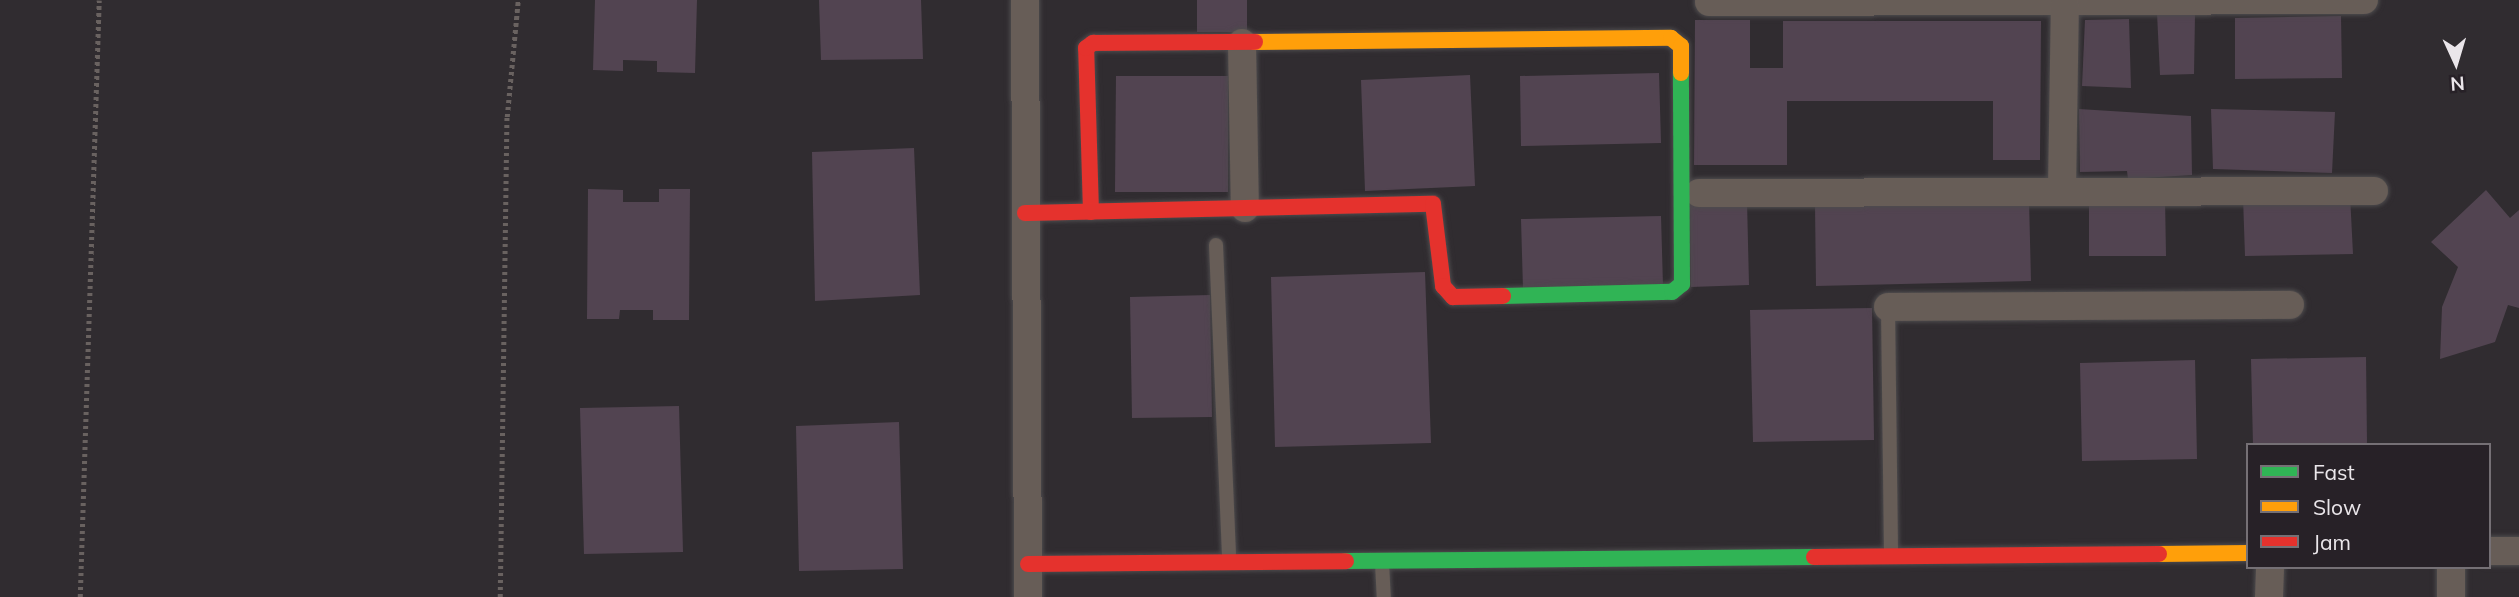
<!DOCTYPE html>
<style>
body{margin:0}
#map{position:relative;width:2519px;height:597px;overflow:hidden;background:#302c30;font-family:Mulish,sans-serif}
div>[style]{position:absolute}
.building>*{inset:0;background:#524451}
.path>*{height:4.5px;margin-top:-2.25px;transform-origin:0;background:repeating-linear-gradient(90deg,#696260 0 3.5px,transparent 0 7px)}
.roads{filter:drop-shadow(0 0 2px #4d4b4d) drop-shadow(0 0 2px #4d4b4d)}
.lane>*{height:14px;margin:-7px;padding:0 7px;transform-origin:7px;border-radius:7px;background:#675d57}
.street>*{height:28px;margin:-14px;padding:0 14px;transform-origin:14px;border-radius:14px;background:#675d57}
.fast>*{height:16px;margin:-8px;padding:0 8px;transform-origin:8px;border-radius:8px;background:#30b455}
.slow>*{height:16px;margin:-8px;padding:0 8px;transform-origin:8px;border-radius:8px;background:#ff9f0a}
.jam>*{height:16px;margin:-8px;padding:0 8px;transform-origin:8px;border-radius:8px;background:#e5322d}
span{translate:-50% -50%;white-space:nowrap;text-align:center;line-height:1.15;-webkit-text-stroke:5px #272127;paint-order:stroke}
.legend{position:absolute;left:2246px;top:443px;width:245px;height:126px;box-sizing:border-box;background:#272127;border:2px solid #757075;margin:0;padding:9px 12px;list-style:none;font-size:21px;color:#eae6ea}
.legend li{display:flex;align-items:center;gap:14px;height:35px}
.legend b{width:35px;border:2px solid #757075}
.north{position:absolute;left:2421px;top:28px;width:70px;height:70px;-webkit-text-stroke:5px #272127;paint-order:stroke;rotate:176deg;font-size:19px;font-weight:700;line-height:28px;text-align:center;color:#eae6ea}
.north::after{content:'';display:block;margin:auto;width:24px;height:32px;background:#eae6ea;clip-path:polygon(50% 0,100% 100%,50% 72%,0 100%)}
</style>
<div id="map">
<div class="building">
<i style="clip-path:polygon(595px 0,697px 0,695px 73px,657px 72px,657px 61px,623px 60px,623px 71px,593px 70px)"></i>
<i style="clip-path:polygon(819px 0,921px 0,923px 59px,821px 60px)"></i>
<i style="clip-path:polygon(1197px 0,1247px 0,1247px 32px,1197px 32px)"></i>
<i style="clip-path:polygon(2157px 13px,2195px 14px,2194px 74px,2160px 75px)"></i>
<i style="clip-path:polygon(2341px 16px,2342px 78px,2235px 79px,2235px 18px)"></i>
<i style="clip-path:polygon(2129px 19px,2131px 88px,2082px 86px,2085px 20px)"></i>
<i style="clip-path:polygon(1695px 20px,1750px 20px,1750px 68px,1783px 68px,1783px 21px,2041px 21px,2040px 160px,1993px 160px,1993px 101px,1787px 101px,1787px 165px,1694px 165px)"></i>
<i style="clip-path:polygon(1659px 73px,1661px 143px,1521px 146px,1520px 76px)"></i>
<i style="clip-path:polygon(1470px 75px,1475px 186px,1365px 191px,1361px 80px)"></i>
<i style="clip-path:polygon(1116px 76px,1228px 76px,1228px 192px,1115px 192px)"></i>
<i style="clip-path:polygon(2079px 109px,2191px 116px,2192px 175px,2128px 179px,2127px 171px,2080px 172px)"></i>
<i style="clip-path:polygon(2211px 109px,2335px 112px,2332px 173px,2213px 169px)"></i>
<i style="clip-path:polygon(914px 148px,920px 295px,815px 301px,812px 152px)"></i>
<i style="clip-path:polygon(588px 189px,623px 190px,623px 202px,659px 202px,659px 189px,690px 189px,689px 320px,653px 320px,653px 310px,620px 310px,619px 319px,587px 319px)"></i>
<i style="clip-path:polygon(2486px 190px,2510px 218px,2519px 210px,2519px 308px,2508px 305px,2495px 342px,2440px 359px,2442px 307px,2458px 267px,2431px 242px)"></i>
<i style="clip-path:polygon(2350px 195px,2353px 254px,2245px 256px,2243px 197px)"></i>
<i style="clip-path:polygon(2089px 198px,2165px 198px,2166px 256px,2089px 256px)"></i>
<i style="clip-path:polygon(2029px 200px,2031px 281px,1816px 286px,1815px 204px)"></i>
<i style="clip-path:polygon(1690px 201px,1747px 201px,1749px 285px,1691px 287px)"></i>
<i style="clip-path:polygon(1661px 216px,1663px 286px,1523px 289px,1521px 219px)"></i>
<i style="clip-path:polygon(1425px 272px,1431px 443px,1275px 447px,1271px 277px)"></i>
<i style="clip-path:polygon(1210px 295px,1212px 417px,1132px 418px,1130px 297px)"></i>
<i style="clip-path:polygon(1872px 308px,1874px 440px,1753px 442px,1750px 310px)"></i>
<i style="clip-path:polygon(2366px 357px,2367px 445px,2253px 445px,2251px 359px)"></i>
<i style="clip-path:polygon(2195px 360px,2197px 459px,2082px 461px,2080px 363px)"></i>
<i style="clip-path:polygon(679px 406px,683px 552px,584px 554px,580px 408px)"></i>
<i style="clip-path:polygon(899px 422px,903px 569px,799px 571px,796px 426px)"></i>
</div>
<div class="path">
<i style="left:80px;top:597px;width:597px;rotate:-88.18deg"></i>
<i style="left:500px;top:597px;width:480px;rotate:-89.2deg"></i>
<i style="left:507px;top:117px;width:118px;rotate:-84.6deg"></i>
</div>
<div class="roads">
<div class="lane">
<i style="left:1216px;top:245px;width:315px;rotate:87.6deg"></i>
<i style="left:1888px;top:307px;width:248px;rotate:89.3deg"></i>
<i style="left:1382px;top:563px;width:34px;rotate:87deg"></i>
</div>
<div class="street">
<i style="left:1025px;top:0;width:597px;rotate:89.71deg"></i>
<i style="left:1709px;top:2px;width:655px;rotate:-0.17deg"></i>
<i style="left:1242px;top:43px;width:165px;rotate:89deg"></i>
<i style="left:2062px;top:189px;width:185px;rotate:-89.1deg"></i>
<i style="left:1699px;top:193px;width:675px;rotate:-0.17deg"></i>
<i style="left:1888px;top:307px;width:402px;rotate:-0.3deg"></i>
<i style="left:2489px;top:551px;width:30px"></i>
<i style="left:2451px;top:567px;width:30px;rotate:90deg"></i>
<i style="left:2269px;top:597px;width:30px;rotate:-88deg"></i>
</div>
<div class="fast">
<i style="left:1503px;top:296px;width:169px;rotate:-1.4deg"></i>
<i style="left:1672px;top:292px;width:13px;rotate:-39deg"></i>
<i style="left:1682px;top:284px;width:211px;rotate:-90.3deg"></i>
<i style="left:1346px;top:561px;width:468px;rotate:-0.5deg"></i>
</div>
<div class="slow">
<i style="left:1255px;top:42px;width:416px;rotate:-0.6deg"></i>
<i style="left:1671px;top:38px;width:13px;rotate:39deg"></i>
<i style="left:1681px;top:46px;width:27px;rotate:90deg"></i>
<i style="left:2159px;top:554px;width:89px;rotate:-0.6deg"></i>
</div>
<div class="jam">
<i style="left:1091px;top:212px;width:164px;rotate:-91.7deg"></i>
<i style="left:1086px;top:48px;width:9px;rotate:-36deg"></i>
<i style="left:1093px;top:43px;width:162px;rotate:-0.4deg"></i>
<i style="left:1025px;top:213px;width:408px;rotate:-1.3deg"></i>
<i style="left:1433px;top:204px;width:83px;rotate:83deg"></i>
<i style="left:1443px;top:286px;width:15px;rotate:48deg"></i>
<i style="left:1453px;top:297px;width:50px;rotate:-1.1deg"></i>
<i style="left:1814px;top:557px;width:345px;rotate:-0.5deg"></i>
<i style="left:1028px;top:564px;width:318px;rotate:-0.5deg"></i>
</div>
</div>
<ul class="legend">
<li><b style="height:9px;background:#30b455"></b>Fast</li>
<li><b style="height:9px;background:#ff9f0a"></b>Slow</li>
<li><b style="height:9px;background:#e5322d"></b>Jam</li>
</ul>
<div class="north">N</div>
</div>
